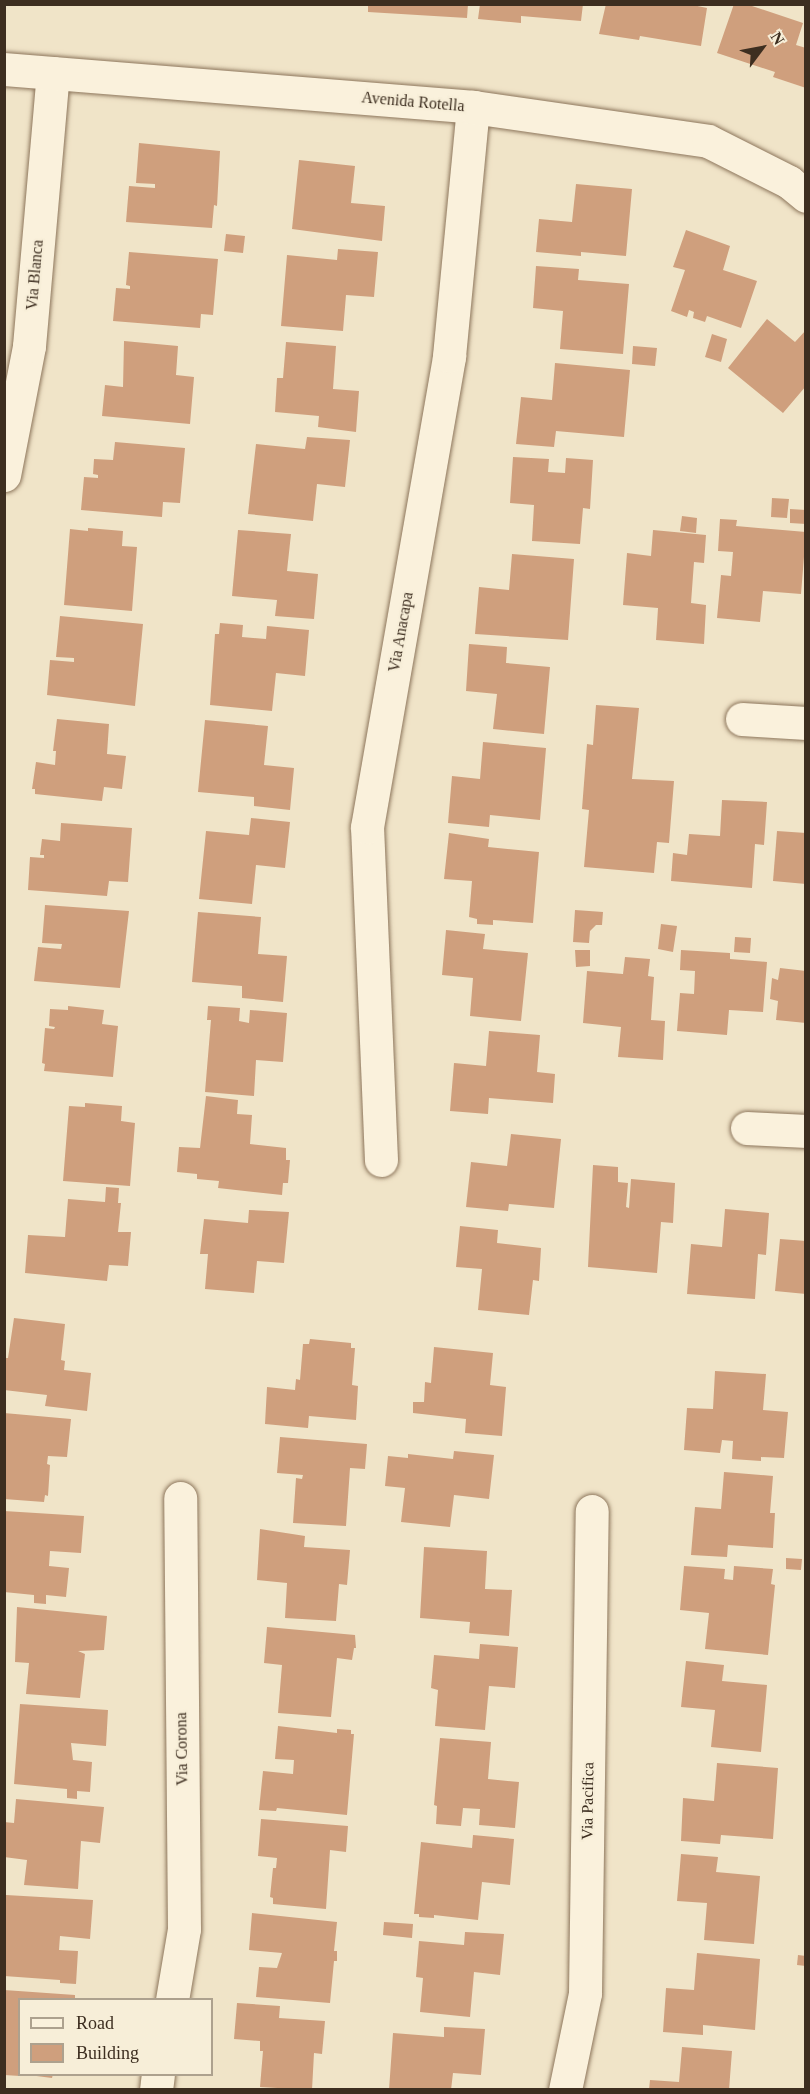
<!DOCTYPE html>
<style>
body{margin:0}
#map{position:relative;width:810px;height:2094px;overflow:hidden;background:#f0e4c8;font-family:Georgia,serif}
div>[style]{position:absolute}
.building>*{inset:0;background:#cf9f7d}
.roads{filter:drop-shadow(0 0 2px #8d765c) drop-shadow(0 0 2px #8d765c)}
.minor>*{height:33px;margin:-16.5px;padding:0 16.5px;transform-origin:16.5px;border-radius:16.5px;background:#faf1dc}
.tertiary>*{height:33px;margin:-16.5px;padding:0 16.5px;transform-origin:16.5px;border-radius:16.5px;background:#faf1dc}
span{translate:-50% -50%;white-space:nowrap;text-align:center;line-height:1.15;-webkit-text-stroke:4.5px #f7eed8;paint-order:stroke}
.street-label{font-size:16px;color:#3d2e20}
.frame{position:absolute;inset:0;border:6px solid #3d2e20;pointer-events:none}
.legend{position:absolute;left:18px;top:1998px;width:195px;height:78px;box-sizing:border-box;background:#f7eed8;border:2px solid #ada18e;margin:0;padding:8px 10px;list-style:none;font-size:18px;color:#3d2e20}
.legend li{display:flex;align-items:center;gap:12px;height:30px}
.legend b{width:30px;border:2px solid #ada18e}
.north{position:absolute;left:732px;top:18px;width:60px;height:60px;-webkit-text-stroke:4px #f7eed8;paint-order:stroke;rotate:58deg;font-size:16px;font-weight:700;line-height:24px;text-align:center;color:#3d2e20}
.north::after{content:'';display:block;margin:auto;width:21px;height:27px;background:#3d2e20;clip-path:polygon(50% 0,100% 100%,50% 72%,0 100%)}
</style>
<div id="map">
<div class="building">
<i style="clip-path:polygon(368px 4px,468px 4px,467px 18px,368px 12px)"></i>
<i style="clip-path:polygon(480px 4px,583px 4px,581px 21px,521px 16px,521px 23px,478px 19px)"></i>
<i style="clip-path:polygon(606px 4px,688px 4px,707px 8px,701px 46px,640px 36px,639px 40px,599px 34px)"></i>
<i style="clip-path:polygon(734px 4px,746px 4px,803px 23px,796px 45px,806px 48px,806px 88px,773px 77px,775px 72px,717px 53px)"></i>
<i style="clip-path:polygon(139px 143px,220px 151px,217px 206px,214px 205px,212px 228px,126px 222px,129px 186px,155px 188px,155px 184px,136px 183px)"></i>
<i style="clip-path:polygon(299px 160px,355px 166px,351px 203px,385px 206px,382px 241px,292px 229px)"></i>
<i style="clip-path:polygon(576px 184px,632px 189px,626px 256px,581px 252px,581px 256px,536px 252px,539px 219px,572px 222px)"></i>
<i style="clip-path:polygon(686px 230px,730px 246px,723px 270px,757px 281px,741px 328px,707px 316px,705px 322px,693px 318px,694px 312px,689px 310px,687px 317px,671px 311px,685px 270px,673px 267px)"></i>
<i style="clip-path:polygon(226px 234px,245px 236px,243px 253px,224px 251px)"></i>
<i style="clip-path:polygon(338px 249px,378px 252px,374px 297px,346px 295px,343px 331px,281px 326px,287px 255px,337px 260px)"></i>
<i style="clip-path:polygon(129px 252px,218px 259px,213px 315px,201px 314px,200px 328px,113px 321px,116px 288px,130px 289px,130px 286px,126px 285px)"></i>
<i style="clip-path:polygon(536px 266px,579px 269px,578px 280px,629px 284px,623px 354px,560px 349px,563px 311px,533px 308px)"></i>
<i style="clip-path:polygon(767px 319px,795px 342px,806px 330px,806px 386px,783px 413px,728px 368px)"></i>
<i style="clip-path:polygon(712px 334px,727px 339px,721px 362px,705px 357px)"></i>
<i style="clip-path:polygon(124px 341px,178px 346px,176px 375px,194px 377px,190px 424px,102px 416px,105px 385px,123px 387px)"></i>
<i style="clip-path:polygon(286px 342px,336px 346px,333px 389px,359px 391px,356px 432px,318px 427px,319px 416px,275px 412px,277px 378px,283px 378px)"></i>
<i style="clip-path:polygon(633px 346px,657px 348px,655px 366px,632px 364px)"></i>
<i style="clip-path:polygon(555px 363px,630px 370px,624px 437px,556px 431px,554px 447px,516px 444px,521px 397px,552px 400px)"></i>
<i style="clip-path:polygon(307px 437px,350px 440px,345px 487px,317px 484px,313px 521px,248px 514px,256px 444px,305px 449px)"></i>
<i style="clip-path:polygon(115px 442px,185px 448px,180px 503px,163px 502px,162px 517px,81px 510px,84px 477px,98px 478px,98px 475px,93px 474px,94px 459px,113px 460px)"></i>
<i style="clip-path:polygon(513px 457px,549px 459px,548px 472px,565px 473px,566px 458px,593px 460px,590px 509px,583px 508px,580px 544px,532px 541px,534px 505px,510px 503px)"></i>
<i style="clip-path:polygon(772px 498px,789px 499px,787px 518px,771px 517px)"></i>
<i style="clip-path:polygon(790px 509px,806px 510px,806px 524px,790px 523px)"></i>
<i style="clip-path:polygon(682px 516px,697px 518px,696px 533px,680px 531px)"></i>
<i style="clip-path:polygon(720px 519px,737px 520px,736px 526px,806px 532px,801px 594px,763px 591px,760px 622px,717px 618px,721px 575px,731px 576px,733px 552px,718px 551px)"></i>
<i style="clip-path:polygon(88px 528px,123px 531px,122px 546px,137px 547px,132px 611px,64px 605px,70px 529px,88px 531px)"></i>
<i style="clip-path:polygon(238px 530px,291px 534px,287px 571px,318px 574px,314px 619px,275px 616px,277px 600px,232px 596px)"></i>
<i style="clip-path:polygon(653px 530px,706px 535px,704px 563px,694px 562px,691px 603px,706px 605px,704px 644px,656px 640px,658px 608px,623px 605px,627px 553px,651px 556px)"></i>
<i style="clip-path:polygon(512px 554px,574px 559px,568px 640px,475px 634px,479px 587px,509px 590px)"></i>
<i style="clip-path:polygon(60px 616px,143px 624px,135px 706px,47px 695px,50px 660px,74px 662px,74px 658px,56px 657px)"></i>
<i style="clip-path:polygon(220px 623px,243px 625px,242px 637px,266px 639px,267px 626px,309px 630px,305px 676px,276px 673px,272px 711px,210px 705px,215px 634px,219px 634px)"></i>
<i style="clip-path:polygon(469px 644px,507px 647px,506px 663px,550px 667px,544px 734px,493px 729px,497px 694px,466px 691px)"></i>
<i style="clip-path:polygon(596px 705px,639px 708px,632px 779px,674px 781px,669px 843px,657px 842px,654px 873px,584px 867px,589px 810px,582px 809px,587px 744px,593px 745px)"></i>
<i style="clip-path:polygon(57px 719px,109px 724px,107px 754px,126px 756px,122px 789px,104px 787px,102px 801px,35px 794px,35px 789px,32px 789px,36px 762px,55px 765px,56px 751px,53px 751px)"></i>
<i style="clip-path:polygon(205px 720px,268px 726px,264px 765px,294px 768px,290px 810px,254px 806px,254px 797px,198px 792px)"></i>
<i style="clip-path:polygon(483px 742px,546px 748px,540px 820px,490px 815px,489px 827px,448px 823px,452px 776px,480px 779px)"></i>
<i style="clip-path:polygon(722px 800px,767px 802px,764px 845px,755px 844px,752px 888px,671px 881px,673px 853px,687px 855px,689px 834px,720px 836px)"></i>
<i style="clip-path:polygon(251px 818px,290px 822px,285px 868px,256px 865px,252px 904px,199px 899px,206px 831px,249px 835px)"></i>
<i style="clip-path:polygon(61px 823px,132px 828px,128px 882px,109px 881px,107px 896px,28px 890px,30px 857px,44px 858px,44px 855px,40px 855px,42px 839px,60px 841px)"></i>
<i style="clip-path:polygon(777px 831px,806px 833px,806px 884px,773px 881px)"></i>
<i style="clip-path:polygon(449px 833px,489px 839px,488px 847px,539px 852px,533px 923px,493px 920px,493px 925px,477px 924px,477px 919px,469px 917px,472px 881px,444px 879px)"></i>
<i style="clip-path:polygon(45px 905px,129px 911px,120px 988px,34px 981px,38px 947px,61px 949px,62px 944px,42px 943px)"></i>
<i style="clip-path:polygon(575px 910px,603px 912px,602px 925px,596px 925px,590px 931px,589px 943px,573px 942px)"></i>
<i style="clip-path:polygon(198px 912px,261px 917px,258px 954px,287px 956px,283px 1002px,242px 998px,242px 986px,192px 982px)"></i>
<i style="clip-path:polygon(661px 924px,677px 926px,673px 952px,658px 949px)"></i>
<i style="clip-path:polygon(446px 930px,485px 934px,483px 949px,528px 953px,521px 1021px,470px 1016px,473px 978px,442px 975px)"></i>
<i style="clip-path:polygon(735px 937px,751px 938px,750px 953px,734px 952px)"></i>
<i style="clip-path:polygon(575px 950px,590px 950px,590px 966px,576px 967px)"></i>
<i style="clip-path:polygon(681px 950px,730px 953px,730px 959px,767px 962px,763px 1012px,729px 1010px,727px 1035px,677px 1031px,680px 993px,694px 994px,695px 971px,680px 970px)"></i>
<i style="clip-path:polygon(625px 957px,650px 959px,648px 976px,654px 977px,651px 1020px,665px 1021px,663px 1060px,618px 1057px,621px 1027px,583px 1023px,587px 971px,623px 974px)"></i>
<i style="clip-path:polygon(780px 968px,806px 971px,806px 1023px,776px 1020px,778px 1001px,770px 999px,772px 978px,778px 980px)"></i>
<i style="clip-path:polygon(68px 1006px,104px 1010px,102px 1024px,118px 1026px,113px 1077px,44px 1071px,45px 1064px,42px 1063px,45px 1028px,54px 1029px,55px 1027px,49px 1026px,50px 1009px,68px 1010px)"></i>
<i style="clip-path:polygon(208px 1006px,240px 1008px,239px 1021px,249px 1023px,250px 1010px,287px 1013px,283px 1062px,256px 1060px,254px 1096px,205px 1092px,211px 1020px,207px 1020px)"></i>
<i style="clip-path:polygon(489px 1031px,540px 1035px,537px 1072px,555px 1074px,553px 1103px,489px 1098px,488px 1114px,450px 1111px,454px 1063px,486px 1066px)"></i>
<i style="clip-path:polygon(206px 1096px,238px 1100px,237px 1114px,252px 1115px,250px 1144px,286px 1148px,286px 1160px,290px 1160px,288px 1183px,283px 1183px,282px 1195px,218px 1188px,219px 1181px,197px 1179px,197px 1174px,177px 1172px,179px 1147px,200px 1148px)"></i>
<i style="clip-path:polygon(85px 1103px,122px 1106px,121px 1121px,135px 1123px,130px 1186px,63px 1181px,69px 1106px,85px 1107px)"></i>
<i style="clip-path:polygon(511px 1134px,561px 1139px,554px 1208px,509px 1204px,508px 1211px,466px 1207px,471px 1162px,507px 1166px)"></i>
<i style="clip-path:polygon(593px 1165px,618px 1167px,618px 1182px,628px 1183px,626px 1207px,629px 1208px,631px 1179px,675px 1183px,673px 1223px,661px 1222px,657px 1273px,588px 1267px)"></i>
<i style="clip-path:polygon(106px 1187px,119px 1188px,118px 1203px,121px 1203px,118px 1232px,131px 1232px,128px 1266px,109px 1265px,107px 1281px,25px 1273px,28px 1235px,65px 1237px,68px 1199px,105px 1202px)"></i>
<i style="clip-path:polygon(725px 1209px,769px 1213px,766px 1255px,758px 1254px,755px 1299px,687px 1294px,691px 1244px,722px 1247px)"></i>
<i style="clip-path:polygon(249px 1210px,289px 1212px,284px 1263px,257px 1261px,254px 1293px,205px 1289px,208px 1254px,200px 1254px,204px 1219px,248px 1223px)"></i>
<i style="clip-path:polygon(460px 1226px,498px 1230px,497px 1243px,541px 1248px,539px 1281px,533px 1280px,529px 1315px,478px 1310px,482px 1269px,456px 1267px)"></i>
<i style="clip-path:polygon(780px 1239px,806px 1241px,806px 1294px,775px 1291px)"></i>
<i style="clip-path:polygon(14px 1318px,65px 1324px,61px 1360px,65px 1361px,64px 1370px,91px 1373px,87px 1411px,45px 1406px,47px 1395px,4px 1390px,4px 1358px,8px 1358px)"></i>
<i style="clip-path:polygon(310px 1339px,351px 1343px,351px 1348px,355px 1348px,352px 1385px,358px 1386px,356px 1420px,309px 1416px,308px 1428px,265px 1424px,267px 1387px,295px 1390px,296px 1379px,300px 1380px,303px 1344px,309px 1344px)"></i>
<i style="clip-path:polygon(434px 1347px,493px 1353px,490px 1385px,506px 1387px,502px 1436px,465px 1433px,466px 1419px,413px 1413px,413px 1402px,424px 1402px,425px 1382px,431px 1383px)"></i>
<i style="clip-path:polygon(715px 1371px,766px 1374px,763px 1410px,788px 1412px,784px 1458px,761px 1457px,761px 1461px,732px 1459px,733px 1441px,722px 1440px,720px 1453px,684px 1450px,687px 1408px,713px 1409px)"></i>
<i style="clip-path:polygon(4px 1413px,71px 1419px,67px 1457px,48px 1456px,47px 1464px,50px 1465px,48px 1496px,45px 1495px,44px 1502px,4px 1499px)"></i>
<i style="clip-path:polygon(280px 1437px,367px 1444px,365px 1469px,350px 1468px,346px 1526px,293px 1523px,296px 1478px,302px 1479px,303px 1475px,277px 1473px)"></i>
<i style="clip-path:polygon(454px 1451px,494px 1455px,489px 1499px,454px 1495px,450px 1527px,401px 1522px,405px 1488px,385px 1486px,388px 1456px,408px 1458px,408px 1454px,453px 1459px)"></i>
<i style="clip-path:polygon(724px 1472px,773px 1476px,770px 1513px,775px 1513px,773px 1548px,728px 1545px,727px 1557px,691px 1555px,695px 1507px,721px 1509px)"></i>
<i style="clip-path:polygon(4px 1511px,84px 1516px,81px 1553px,50px 1551px,49px 1566px,69px 1568px,66px 1597px,46px 1595px,46px 1604px,34px 1603px,34px 1595px,4px 1592px)"></i>
<i style="clip-path:polygon(260px 1529px,305px 1536px,304px 1547px,350px 1550px,347px 1585px,339px 1584px,336px 1621px,285px 1618px,287px 1583px,257px 1580px)"></i>
<i style="clip-path:polygon(424px 1547px,487px 1551px,485px 1589px,512px 1590px,509px 1636px,469px 1633px,470px 1622px,420px 1618px)"></i>
<i style="clip-path:polygon(786px 1558px,802px 1559px,801px 1570px,786px 1569px)"></i>
<i style="clip-path:polygon(684px 1566px,725px 1569px,724px 1579px,733px 1580px,734px 1566px,773px 1569px,771px 1584px,775px 1585px,768px 1655px,705px 1649px,709px 1613px,680px 1610px)"></i>
<i style="clip-path:polygon(17px 1607px,107px 1616px,104px 1650px,78px 1651px,85px 1654px,80px 1698px,26px 1694px,29px 1663px,15px 1662px)"></i>
<i style="clip-path:polygon(267px 1627px,355px 1635px,356px 1648px,354px 1648px,352px 1660px,337px 1658px,331px 1717px,278px 1713px,282px 1665px,264px 1663px)"></i>
<i style="clip-path:polygon(480px 1644px,518px 1647px,515px 1688px,489px 1686px,485px 1730px,435px 1726px,438px 1690px,431px 1688px,434px 1655px,479px 1659px)"></i>
<i style="clip-path:polygon(686px 1661px,724px 1665px,722px 1681px,767px 1685px,761px 1752px,711px 1747px,715px 1710px,681px 1707px)"></i>
<i style="clip-path:polygon(20px 1704px,108px 1710px,106px 1746px,71px 1743px,73px 1760px,92px 1762px,90px 1792px,77px 1791px,77px 1799px,67px 1798px,67px 1789px,14px 1784px)"></i>
<i style="clip-path:polygon(278px 1726px,337px 1733px,337px 1729px,351px 1730px,351px 1734px,354px 1734px,347px 1815px,277px 1808px,276px 1811px,259px 1810px,263px 1771px,293px 1774px,294px 1760px,275px 1759px)"></i>
<i style="clip-path:polygon(440px 1738px,491px 1742px,488px 1779px,519px 1782px,515px 1828px,479px 1825px,480px 1809px,463px 1808px,461px 1826px,436px 1824px,437px 1806px,434px 1805px)"></i>
<i style="clip-path:polygon(717px 1763px,778px 1768px,773px 1839px,721px 1835px,720px 1844px,681px 1841px,683px 1798px,714px 1801px)"></i>
<i style="clip-path:polygon(16px 1799px,104px 1807px,100px 1843px,81px 1841px,78px 1889px,24px 1885px,27px 1860px,4px 1857px,4px 1822px,14px 1823px)"></i>
<i style="clip-path:polygon(261px 1819px,348px 1826px,346px 1852px,330px 1850px,326px 1909px,273px 1904px,273px 1898px,270px 1897px,273px 1868px,276px 1868px,277px 1858px,258px 1856px)"></i>
<i style="clip-path:polygon(473px 1835px,514px 1839px,510px 1885px,482px 1882px,478px 1920px,434px 1915px,434px 1918px,419px 1917px,419px 1914px,414px 1914px,421px 1842px,472px 1848px)"></i>
<i style="clip-path:polygon(681px 1854px,718px 1857px,716px 1872px,760px 1876px,754px 1944px,704px 1940px,707px 1903px,677px 1901px)"></i>
<i style="clip-path:polygon(6px 1895px,93px 1900px,90px 1939px,60px 1936px,59px 1950px,78px 1951px,76px 1984px,60px 1983px,60px 1980px,4px 1976px)"></i>
<i style="clip-path:polygon(252px 1913px,337px 1922px,334px 1951px,337px 1951px,337px 1961px,334px 1961px,330px 2003px,256px 1997px,259px 1967px,277px 1968px,282px 1953px,249px 1950px)"></i>
<i style="clip-path:polygon(384px 1922px,413px 1924px,412px 1938px,383px 1935px)"></i>
<i style="clip-path:polygon(465px 1932px,504px 1934px,500px 1975px,474px 1972px,470px 2017px,420px 2012px,423px 1978px,416px 1977px,419px 1941px,464px 1945px)"></i>
<i style="clip-path:polygon(697px 1953px,760px 1959px,755px 2030px,703px 2025px,703px 2035px,663px 2032px,666px 1988px,694px 1990px)"></i>
<i style="clip-path:polygon(798px 1955px,806px 1956px,806px 1966px,797px 1965px)"></i>
<i style="clip-path:polygon(4px 1990px,75px 1995px,75px 2000px,20px 2000px,20px 2076px,4px 2075px)"></i>
<i style="clip-path:polygon(237px 2003px,280px 2006px,279px 2018px,325px 2021px,322px 2054px,314px 2053px,312px 2090px,260px 2087px,263px 2051px,260px 2051px,260px 2041px,234px 2039px)"></i>
<i style="clip-path:polygon(444px 2027px,485px 2029px,481px 2075px,453px 2073px,451px 2090px,389px 2090px,393px 2033px,444px 2037px)"></i>
<i style="clip-path:polygon(682px 2047px,732px 2051px,729px 2090px,649px 2090px,650px 2080px,679px 2082px)"></i>
<i style="clip-path:polygon(21px 2074px,53px 2074px,52px 2078px)"></i>
</div>
<div class="roads">
<div class="minor">
<i style="left:4px;top:475px;width:131px;rotate:-79deg"></i>
<i style="left:29px;top:346px;width:274px;rotate:-85deg"></i>
<i style="left:742px;top:719px;width:64px;rotate:3.6deg"></i>
<i style="left:747px;top:1128px;width:59px;rotate:2.9deg"></i>
<i style="left:381px;top:1160px;width:333px;rotate:-92.4deg"></i>
<i style="left:367px;top:827px;width:478px;rotate:-80.1deg"></i>
<i style="left:449px;top:356px;width:250px;rotate:-84.5deg"></i>
<i style="left:172px;top:2000px;width:72px;rotate:-80.4deg"></i>
<i style="left:184px;top:1929px;width:431px;rotate:-90.5deg"></i>
<i style="left:156px;top:2090px;width:16px;rotate:-83deg"></i>
<i style="left:565px;top:2090px;width:99px;rotate:-78.3deg"></i>
<i style="left:585px;top:1993px;width:482px;rotate:-89.2deg"></i>
</div>
<div class="tertiary">
<i style="left:4px;top:69px;width:471px;rotate:4.6deg"></i>
<i style="left:473px;top:107px;width:237px;rotate:8.2deg"></i>
<i style="left:708px;top:141px;width:91px;rotate:26.8deg"></i>
<i style="left:789px;top:182px;width:22px;rotate:39deg"></i>
</div>
</div>
<div class="street-label">
<span style="left:413px;top:102px;rotate:5deg">Avenida Rotella</span>
<span style="left:35px;top:275px;rotate:-85deg">Via Blanca</span>
<span style="left:401px;top:632px;rotate:-80deg">Via Anacapa</span>
<span style="left:182px;top:1749px;rotate:-91deg">Via Corona</span>
<span style="left:588px;top:1801px;rotate:-89deg">Via Pacifica</span>
</div>
<div class="frame"></div>
<ul class="legend">
<li><b style="height:8px;background:#faf1dc"></b>Road</li>
<li><b style="height:16px;background:#cf9f7d"></b>Building</li>
</ul>
<div class="north">N</div>
</div>
